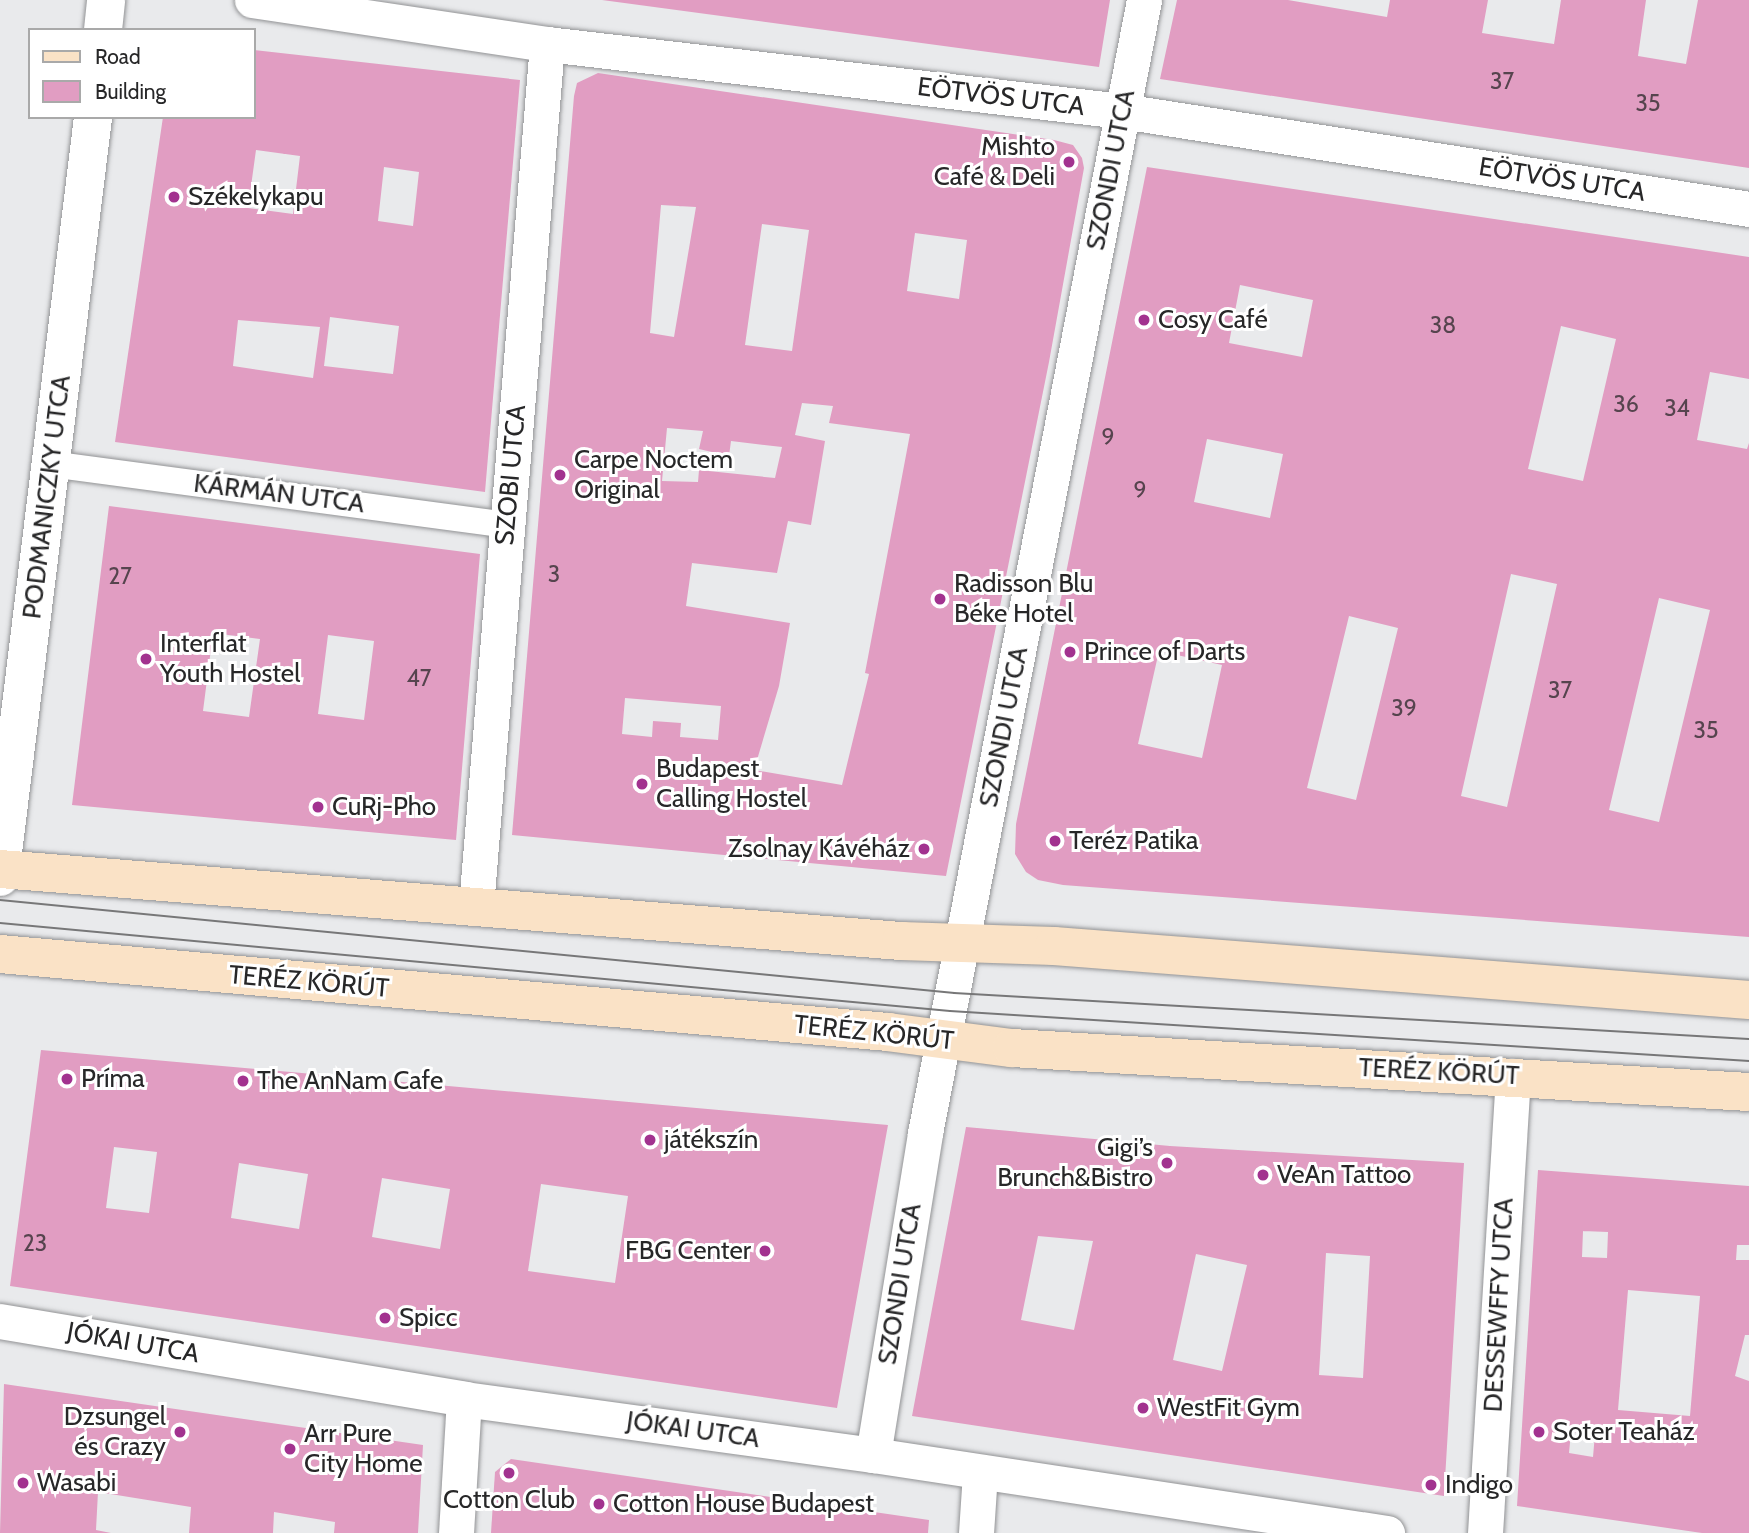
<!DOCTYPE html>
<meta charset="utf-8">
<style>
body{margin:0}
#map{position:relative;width:1749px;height:1533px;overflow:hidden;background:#e9eaec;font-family:Cabin,sans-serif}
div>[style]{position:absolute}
.building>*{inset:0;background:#e19dc2}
.roads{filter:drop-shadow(0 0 2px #929395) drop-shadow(0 0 2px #929395)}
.pedestrian>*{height:26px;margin:-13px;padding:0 13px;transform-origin:13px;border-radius:13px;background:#fff}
.minor>*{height:35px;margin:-17.5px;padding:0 17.5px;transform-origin:17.5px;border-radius:17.5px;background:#fff}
.tertiary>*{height:38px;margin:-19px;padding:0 19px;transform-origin:19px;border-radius:19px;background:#fff}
.secondary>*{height:38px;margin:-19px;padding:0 19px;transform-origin:19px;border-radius:19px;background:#fae2c6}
.tram>*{height:2px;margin:-1px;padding:0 1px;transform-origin:1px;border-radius:1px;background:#777778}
.dots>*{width:19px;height:19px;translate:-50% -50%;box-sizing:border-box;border:4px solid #fff;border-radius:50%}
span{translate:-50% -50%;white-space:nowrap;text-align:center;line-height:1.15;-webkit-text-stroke:6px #fff;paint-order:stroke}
.number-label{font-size:23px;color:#56444e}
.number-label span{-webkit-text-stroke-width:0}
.street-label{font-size:26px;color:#272728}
.poi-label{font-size:26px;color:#272728}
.right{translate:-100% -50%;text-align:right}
.left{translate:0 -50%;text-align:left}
.legend{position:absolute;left:28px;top:28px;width:228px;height:91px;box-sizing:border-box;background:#fff;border:2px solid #a9a9a9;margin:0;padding:9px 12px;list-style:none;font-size:21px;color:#272728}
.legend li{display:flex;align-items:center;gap:14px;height:35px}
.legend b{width:35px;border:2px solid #a9a9a9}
</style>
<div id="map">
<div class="building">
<i style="clip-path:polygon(602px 0,1110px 0,1099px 67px)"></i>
<i style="clip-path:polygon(1177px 0,1288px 0,1387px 17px,1390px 0,1488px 0,1482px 33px,1554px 44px,1561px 0,1646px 0,1638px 56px,1686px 64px,1698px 0,1749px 0,1749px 168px,1160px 79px)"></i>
<i style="clip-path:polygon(evenodd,254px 50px,520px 80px,485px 492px,115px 442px,163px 117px,254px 117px,254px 50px,256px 150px,300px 156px,293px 214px,248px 208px,256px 150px,254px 50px,384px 167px,419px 172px,413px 226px,378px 221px,384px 167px,254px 50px,330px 317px,399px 326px,393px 374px,324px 366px,330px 317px,254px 50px,238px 320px,320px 327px,313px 378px,233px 366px,238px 320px)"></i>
<i style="clip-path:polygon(evenodd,598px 73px,1054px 140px,1073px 145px,1082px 158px,1084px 168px,1049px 362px,946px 876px,512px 835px,574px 96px,577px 83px,598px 73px,661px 205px,696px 207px,674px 337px,650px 333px,661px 205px,598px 73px,762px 224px,809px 230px,792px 351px,745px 345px,762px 224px,598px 73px,915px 233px,967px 240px,959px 299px,907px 291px,915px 233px,598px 73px,802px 403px,833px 406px,829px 423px,910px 434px,865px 673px,869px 674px,842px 785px,754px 770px,779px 686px,790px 623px,686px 606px,692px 563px,777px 573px,788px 521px,811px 525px,825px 441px,795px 435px,802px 403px,598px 73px,667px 428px,703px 431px,699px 449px,729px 456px,731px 441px,782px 447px,775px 478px,699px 470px,698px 482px,662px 481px,667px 428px,598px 73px,625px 698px,721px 706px,718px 740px,680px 737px,681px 723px,653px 721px,652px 737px,622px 734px,625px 698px)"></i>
<i style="clip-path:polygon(evenodd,1147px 167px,1749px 257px,1749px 379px,1710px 372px,1697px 440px,1747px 449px,1749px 443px,1749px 937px,1063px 885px,1038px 880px,1026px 872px,1015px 854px,1016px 824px,1147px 167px,1240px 285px,1313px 300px,1302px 357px,1229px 343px,1240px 285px,1147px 167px,1561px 326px,1616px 339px,1583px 481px,1528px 469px,1561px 326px,1147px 167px,1207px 439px,1283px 454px,1270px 518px,1194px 502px,1207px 439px,1147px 167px,1511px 574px,1557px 584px,1507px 807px,1461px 796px,1511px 574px,1147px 167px,1659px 598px,1710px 610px,1659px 822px,1609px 810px,1659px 598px,1147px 167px,1349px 616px,1398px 628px,1356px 800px,1307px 788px,1349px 616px,1147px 167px,1159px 651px,1222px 665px,1202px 758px,1138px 744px,1159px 651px)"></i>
<i style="clip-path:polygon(evenodd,109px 506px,480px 554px,456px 840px,72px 805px,109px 506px,213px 633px,260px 639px,249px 717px,203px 711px,213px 633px,109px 506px,328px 635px,374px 641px,364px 720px,318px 714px,328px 635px)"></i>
<i style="clip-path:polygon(evenodd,41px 1050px,888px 1125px,837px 1408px,10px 1286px,41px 1050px,114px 1147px,157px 1152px,149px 1213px,106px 1208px,114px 1147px,41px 1050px,239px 1163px,308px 1174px,299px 1229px,231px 1218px,239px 1163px,41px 1050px,382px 1178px,450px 1189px,440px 1249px,372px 1237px,382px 1178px,41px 1050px,541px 1184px,628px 1196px,615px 1283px,528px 1271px,541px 1184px)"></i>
<i style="clip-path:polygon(evenodd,966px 1127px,1170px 1146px,1464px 1163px,1444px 1496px,912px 1416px,966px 1127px,1038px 1236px,1093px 1241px,1074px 1330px,1021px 1320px,1038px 1236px,966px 1127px,1326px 1253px,1370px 1256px,1363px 1378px,1319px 1375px,1326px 1253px,966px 1127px,1196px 1254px,1247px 1265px,1222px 1371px,1173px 1360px,1196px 1254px)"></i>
<i style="clip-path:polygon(evenodd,1538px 1170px,1749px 1186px,1749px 1245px,1737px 1245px,1736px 1260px,1749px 1260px,1749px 1335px,1745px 1335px,1735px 1376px,1749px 1381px,1749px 1533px,1702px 1533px,1517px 1506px,1538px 1170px,1583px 1231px,1608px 1232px,1607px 1258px,1582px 1257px,1583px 1231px,1538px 1170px,1628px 1290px,1700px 1296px,1690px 1416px,1618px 1410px,1628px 1290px,1538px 1170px,1571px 1432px,1595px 1434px,1593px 1457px,1569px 1453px,1571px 1432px)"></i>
<i style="clip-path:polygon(4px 1384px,423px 1445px,418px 1533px,334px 1533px,335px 1522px,274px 1512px,273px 1533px,189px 1533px,191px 1507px,98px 1492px,96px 1530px,111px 1533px,0 1533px)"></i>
<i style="clip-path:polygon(511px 1459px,929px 1520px,928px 1533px,491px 1533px,495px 1472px)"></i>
</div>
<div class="roads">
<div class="pedestrian">
<i style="left:51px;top:464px;width:460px;rotate:7.6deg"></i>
</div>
<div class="minor">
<i style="left:252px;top:0;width:298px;rotate:8.5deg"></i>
<i style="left:547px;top:44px;width:579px;rotate:6.65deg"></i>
<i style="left:1122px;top:111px;width:635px;rotate:8.88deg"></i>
<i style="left:476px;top:906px;width:865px;rotate:-85.29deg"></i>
<i style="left:0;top:1321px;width:471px;rotate:9.5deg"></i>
<i style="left:464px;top:1399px;width:413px;rotate:7.8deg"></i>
<i style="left:873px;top:1455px;width:520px;rotate:8.63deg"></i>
<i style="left:873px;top:1455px;width:326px;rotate:-80.8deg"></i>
<i style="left:925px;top:1133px;width:1154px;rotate:-79.06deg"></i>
<i style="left:456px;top:1533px;width:134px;rotate:-86.6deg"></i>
<i style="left:976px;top:1533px;width:61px;rotate:-86.2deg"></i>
<i style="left:1485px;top:1533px;width:458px;rotate:-86.5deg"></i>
</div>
<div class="tertiary">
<i style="left:103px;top:30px;width:30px;rotate:-84deg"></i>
<i style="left:0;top:877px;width:766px;rotate:-83.02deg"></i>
</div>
<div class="secondary">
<i style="left:0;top:869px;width:904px;rotate:4.57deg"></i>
<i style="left:901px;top:941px;width:153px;rotate:1.9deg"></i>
<i style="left:1054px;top:946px;width:697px;rotate:4.44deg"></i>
<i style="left:0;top:954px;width:891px;rotate:5.02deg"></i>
<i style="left:888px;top:1032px;width:125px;rotate:7.4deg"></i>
<i style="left:1012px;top:1048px;width:738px;rotate:3.42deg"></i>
</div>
</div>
<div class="tram">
<i style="left:0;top:900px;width:959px;rotate:5.57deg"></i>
<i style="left:954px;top:993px;width:796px;rotate:3.31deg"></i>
<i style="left:0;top:923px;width:954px;rotate:5.29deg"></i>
<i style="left:950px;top:1011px;width:801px;rotate:3.58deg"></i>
</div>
<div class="dots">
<i style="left:1069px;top:162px;background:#a2328f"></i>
<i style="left:174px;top:197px;background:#a2328f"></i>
<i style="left:1144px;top:320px;background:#a2328f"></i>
<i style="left:560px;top:475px;background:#a2328f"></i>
<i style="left:940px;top:599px;background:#a2328f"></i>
<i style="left:1070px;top:652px;background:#a2328f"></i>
<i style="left:146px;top:659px;background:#a2328f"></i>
<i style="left:642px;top:784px;background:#a2328f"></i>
<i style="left:318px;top:807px;background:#a2328f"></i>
<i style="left:1055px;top:841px;background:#a2328f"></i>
<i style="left:924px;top:849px;background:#a2328f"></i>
<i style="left:67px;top:1079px;background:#a2328f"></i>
<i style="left:243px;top:1081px;background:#a2328f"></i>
<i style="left:650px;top:1140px;background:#a2328f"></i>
<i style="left:1167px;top:1163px;background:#a2328f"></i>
<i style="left:1263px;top:1175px;background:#a2328f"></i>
<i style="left:765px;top:1251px;background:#a2328f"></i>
<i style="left:385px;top:1318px;background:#a2328f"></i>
<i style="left:1143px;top:1408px;background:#a2328f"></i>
<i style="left:180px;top:1432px;background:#a2328f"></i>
<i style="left:1539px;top:1432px;background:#a2328f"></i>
<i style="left:290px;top:1449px;background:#a2328f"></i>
<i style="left:509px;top:1473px;background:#a2328f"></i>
<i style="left:23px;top:1483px;background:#a2328f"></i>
<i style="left:1431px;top:1485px;background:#a2328f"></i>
<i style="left:599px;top:1504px;background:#a2328f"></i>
</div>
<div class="number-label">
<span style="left:1502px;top:81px">37</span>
<span style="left:1648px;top:103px">35</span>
<span style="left:1443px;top:325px">38</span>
<span style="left:1626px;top:404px">36</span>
<span style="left:1677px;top:408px">34</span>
<span style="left:1108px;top:437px">9</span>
<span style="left:1140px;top:490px">9</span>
<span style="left:554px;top:574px">3</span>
<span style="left:120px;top:576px">27</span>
<span style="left:419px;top:678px">47</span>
<span style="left:1560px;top:690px">37</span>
<span style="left:1404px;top:708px">39</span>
<span style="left:1706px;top:730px">35</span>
<span style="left:35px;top:1243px">23</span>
</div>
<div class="street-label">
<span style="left:1001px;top:97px;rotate:7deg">EÖTVÖS UTCA</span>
<span style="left:1111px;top:170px;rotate:-79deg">SZONDI UTCA</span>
<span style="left:1562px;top:180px;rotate:9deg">EÖTVÖS UTCA</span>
<span style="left:511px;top:475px;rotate:-85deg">SZOBI UTCA</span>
<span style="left:279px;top:494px;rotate:7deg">KÁRMÁN UTCA</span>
<span style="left:47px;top:497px;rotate:-83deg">PODMANICZKY UTCA</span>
<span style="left:1004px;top:727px;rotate:-79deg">SZONDI UTCA</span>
<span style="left:309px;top:982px;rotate:5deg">TERÉZ KÖRÚT</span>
<span style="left:874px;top:1033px;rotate:6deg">TERÉZ KÖRÚT</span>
<span style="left:1439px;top:1072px;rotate:3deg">TERÉZ KÖRÚT</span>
<span style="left:900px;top:1284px;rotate:-81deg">SZONDI UTCA</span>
<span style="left:1499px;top:1305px;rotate:-87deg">DESSEWFFY UTCA</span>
<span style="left:133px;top:1343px;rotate:10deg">JÓKAI UTCA</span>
<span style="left:693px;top:1430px;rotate:8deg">JÓKAI UTCA</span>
</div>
<div class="poi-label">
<span class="right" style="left:1055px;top:162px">Mishto<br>Café &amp; Deli</span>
<span class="left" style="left:188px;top:197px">Székelykapu</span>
<span class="left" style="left:1158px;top:320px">Cosy Café</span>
<span class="left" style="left:574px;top:475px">Carpe Noctem<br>Original</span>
<span class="left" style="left:954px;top:599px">Radisson Blu<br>Béke Hotel</span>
<span class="left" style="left:160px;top:659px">Interflat<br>Youth Hostel</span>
<span class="left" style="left:1084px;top:652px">Prince of Darts</span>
<span class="left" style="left:656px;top:784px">Budapest<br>Calling Hostel</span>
<span class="left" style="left:332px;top:807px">CuRj-Pho</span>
<span class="left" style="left:1069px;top:841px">Teréz Patika</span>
<span class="right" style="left:910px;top:849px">Zsolnay Kávéház</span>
<span class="left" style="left:81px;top:1079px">Príma</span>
<span class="left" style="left:257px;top:1081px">The AnNam Cafe</span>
<span class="left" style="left:664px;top:1140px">játékszín</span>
<span class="right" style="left:1153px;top:1163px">Gigi’s<br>Brunch&amp;Bistro</span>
<span class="left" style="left:1277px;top:1175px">VeAn Tattoo</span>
<span class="right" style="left:751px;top:1251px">FBG Center</span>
<span class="left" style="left:399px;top:1318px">Spicc</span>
<span class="left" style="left:1157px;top:1408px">WestFit Gym</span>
<span class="right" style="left:166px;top:1432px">Dzsungel<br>és Crazy</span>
<span class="left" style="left:1553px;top:1432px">Soter Teaház</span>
<span class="left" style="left:304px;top:1449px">Arr Pure<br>City Home</span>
<span class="left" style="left:37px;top:1483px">Wasabi</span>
<span class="left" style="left:1445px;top:1485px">Indigo</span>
<span style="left:509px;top:1500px">Cotton Club</span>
<span class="left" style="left:613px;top:1504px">Cotton House Budapest</span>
</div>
<ul class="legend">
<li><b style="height:9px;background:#fae2c6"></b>Road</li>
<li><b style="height:19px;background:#e19dc2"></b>Building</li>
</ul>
</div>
